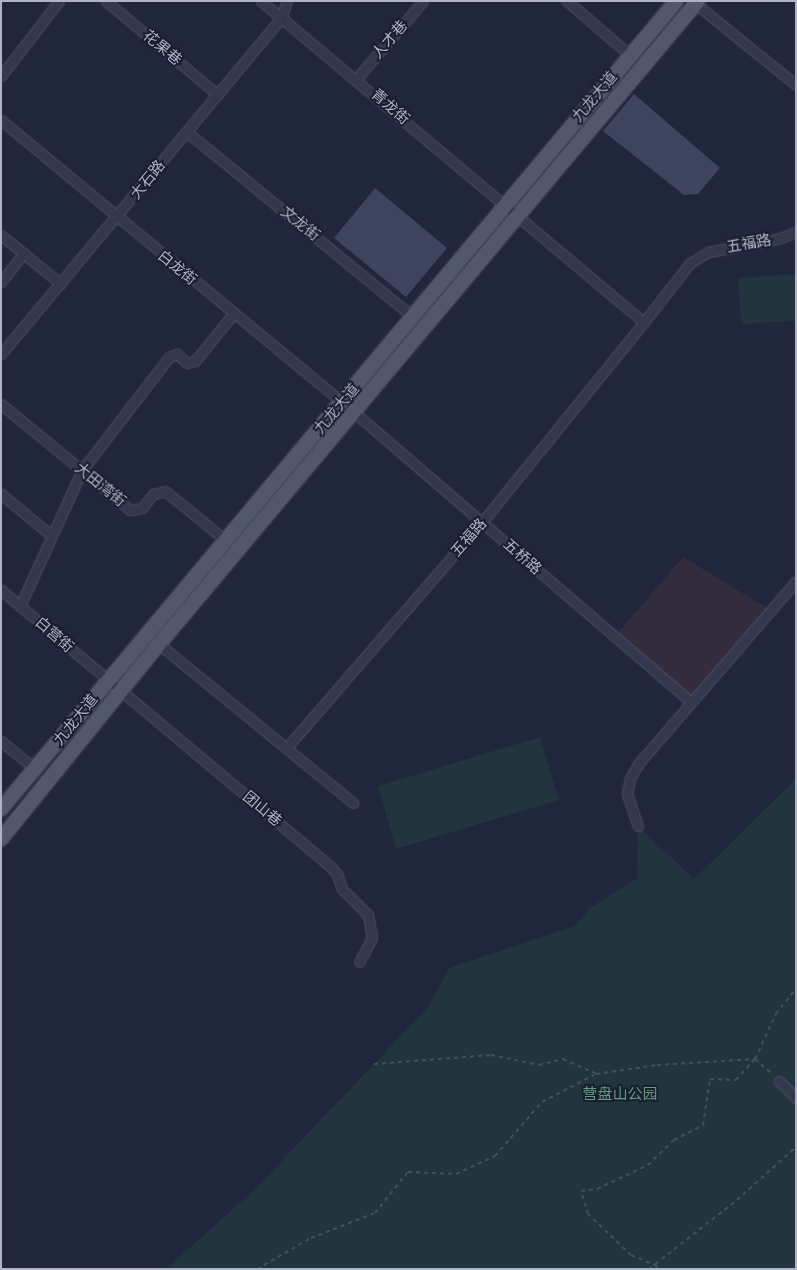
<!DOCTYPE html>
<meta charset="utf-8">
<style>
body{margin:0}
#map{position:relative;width:797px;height:1270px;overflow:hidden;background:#20263c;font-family:"Varela Round","Noto Sans SC",sans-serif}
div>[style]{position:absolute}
.medical>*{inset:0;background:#322c3c}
.green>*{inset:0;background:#22343d}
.building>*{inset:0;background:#3e445e}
.path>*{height:2px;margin-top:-1px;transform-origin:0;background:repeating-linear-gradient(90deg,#3f515a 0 4px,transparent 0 8px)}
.roads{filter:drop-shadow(0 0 1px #4e5366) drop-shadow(0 0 1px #4e5366)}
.street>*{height:9px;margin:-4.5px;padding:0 4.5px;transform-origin:4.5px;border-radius:4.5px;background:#34384c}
.primary>*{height:14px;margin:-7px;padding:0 7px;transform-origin:7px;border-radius:7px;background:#51576c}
span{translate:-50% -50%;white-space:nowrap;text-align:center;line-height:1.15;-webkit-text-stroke:4px #191e30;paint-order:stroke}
.street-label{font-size:15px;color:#aeb3c8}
.park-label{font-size:15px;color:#639b7c}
.frame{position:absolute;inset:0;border:2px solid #aeb3c8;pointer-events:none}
</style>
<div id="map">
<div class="medical">
<i style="clip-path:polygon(683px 557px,770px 610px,690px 701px,615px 636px)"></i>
</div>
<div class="green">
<i style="clip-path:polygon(796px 274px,796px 321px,741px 324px,738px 278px)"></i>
<i style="clip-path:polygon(540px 737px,559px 800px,396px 849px,378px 786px)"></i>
<i style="clip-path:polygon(796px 779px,796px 1269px,166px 1269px,254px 1190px,429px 1006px,449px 968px,575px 926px,590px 908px,637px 878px,638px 826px,694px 879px)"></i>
</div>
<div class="building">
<i style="clip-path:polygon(634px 94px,720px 168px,698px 194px,684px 195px,603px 131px)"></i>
<i style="clip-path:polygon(375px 188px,447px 248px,406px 297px,334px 238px)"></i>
</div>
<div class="path">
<i style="left:374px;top:1064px;width:117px;rotate:-4.4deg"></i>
<i style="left:491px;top:1055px;width:49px;rotate:11.8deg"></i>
<i style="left:539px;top:1065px;width:25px;rotate:-14deg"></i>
<i style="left:563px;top:1059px;width:36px;rotate:24deg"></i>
<i style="left:596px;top:1074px;width:62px;rotate:-8.4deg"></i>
<i style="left:657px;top:1065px;width:98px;rotate:-3.5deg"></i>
<i style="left:755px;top:1059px;width:23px;rotate:41deg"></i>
<i style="left:257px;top:1269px;width:62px;rotate:-29.9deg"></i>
<i style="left:311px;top:1238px;width:69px;rotate:-21.3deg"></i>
<i style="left:375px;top:1213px;width:53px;rotate:-51.2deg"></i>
<i style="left:408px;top:1172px;width:48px;rotate:2.4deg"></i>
<i style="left:456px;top:1174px;width:43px;rotate:-24.8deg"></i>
<i style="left:495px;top:1156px;width:72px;rotate:-49deg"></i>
<i style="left:542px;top:1102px;width:59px;rotate:-27.4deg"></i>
<i style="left:649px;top:1269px;width:112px;rotate:-38.1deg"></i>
<i style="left:737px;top:1200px;width:79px;rotate:-41.9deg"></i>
<i style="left:656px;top:1269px;width:3px;rotate:-72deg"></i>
<i style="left:657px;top:1266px;width:28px;rotate:-157deg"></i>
<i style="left:631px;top:1255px;width:59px;rotate:-136.4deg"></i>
<i style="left:588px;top:1214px;width:24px;rotate:-107deg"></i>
<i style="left:581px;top:1191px;width:16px;rotate:-7deg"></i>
<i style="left:597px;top:1189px;width:56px;rotate:-25.2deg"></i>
<i style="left:648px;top:1165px;width:36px;rotate:-44deg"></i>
<i style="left:674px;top:1140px;width:33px;rotate:-27deg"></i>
<i style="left:703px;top:1125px;width:47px;rotate:-81.3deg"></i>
<i style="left:710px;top:1079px;width:26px;rotate:2deg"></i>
<i style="left:736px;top:1080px;width:28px;rotate:-48deg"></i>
<i style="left:755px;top:1059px;width:50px;rotate:-65deg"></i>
<i style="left:776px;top:1014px;width:33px;rotate:-52deg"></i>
</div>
<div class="roads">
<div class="street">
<i style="left:106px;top:1px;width:146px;rotate:40deg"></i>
<i style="left:261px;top:1px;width:500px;rotate:40deg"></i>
<i style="left:644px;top:322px;width:257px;rotate:129deg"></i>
<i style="left:482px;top:522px;width:299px;rotate:130.9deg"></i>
<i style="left:567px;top:1px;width:84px;rotate:40.7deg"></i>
<i style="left:696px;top:4px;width:129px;rotate:39deg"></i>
<i style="left:1px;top:76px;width:95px;rotate:-52.3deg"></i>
<i style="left:357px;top:78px;width:101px;rotate:-49.4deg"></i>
<i style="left:1px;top:120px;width:460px;rotate:39.6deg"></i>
<i style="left:355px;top:413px;width:442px;rotate:40.7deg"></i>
<i style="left:187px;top:132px;width:291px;rotate:39.3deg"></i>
<i style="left:1px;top:235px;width:77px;rotate:39.2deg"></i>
<i style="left:1px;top:282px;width:37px;rotate:-52deg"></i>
<i style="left:644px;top:322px;width:75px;rotate:-52.1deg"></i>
<i style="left:690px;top:263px;width:21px;rotate:-31deg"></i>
<i style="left:708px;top:252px;width:70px;rotate:-10.7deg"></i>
<i style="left:777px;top:239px;width:20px;rotate:-20deg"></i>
<i style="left:1px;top:354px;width:437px;rotate:-50.2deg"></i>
<i style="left:281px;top:18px;width:18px;rotate:-71deg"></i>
<i style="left:1px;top:404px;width:167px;rotate:39.4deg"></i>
<i style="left:130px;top:510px;width:12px;rotate:-9deg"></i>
<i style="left:142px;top:508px;width:18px;rotate:-52deg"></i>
<i style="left:153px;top:494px;width:12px;rotate:-14deg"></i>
<i style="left:165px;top:491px;width:76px;rotate:39.1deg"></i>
<i style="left:1px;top:494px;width:66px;rotate:39.5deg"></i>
<i style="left:1px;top:590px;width:429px;rotate:40deg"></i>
<i style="left:330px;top:866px;width:11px;rotate:49deg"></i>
<i style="left:337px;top:874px;width:16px;rotate:72deg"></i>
<i style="left:342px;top:889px;width:37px;rotate:45deg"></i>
<i style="left:368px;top:915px;width:23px;rotate:80deg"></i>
<i style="left:372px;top:938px;width:27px;rotate:118deg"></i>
<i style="left:20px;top:606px;width:149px;rotate:-65.5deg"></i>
<i style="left:82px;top:470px;width:143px;rotate:-52.4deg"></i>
<i style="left:169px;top:357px;width:9px;rotate:-21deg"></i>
<i style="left:177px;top:354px;width:13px;rotate:42deg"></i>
<i style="left:187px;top:363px;width:8px;rotate:-14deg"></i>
<i style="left:195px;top:361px;width:60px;rotate:-51deg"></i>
<i style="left:159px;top:644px;width:251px;rotate:39.3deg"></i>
<i style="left:1px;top:741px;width:43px;rotate:39.3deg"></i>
<i style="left:638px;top:826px;width:34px;rotate:-109deg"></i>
<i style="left:627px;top:794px;width:16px;rotate:-79deg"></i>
<i style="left:630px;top:778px;width:17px;rotate:-59deg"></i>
<i style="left:639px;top:763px;width:240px;rotate:-49.2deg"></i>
<i style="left:779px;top:1081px;width:24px;rotate:45deg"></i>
</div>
<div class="primary">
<i style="left:1px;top:809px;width:1053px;rotate:-50.12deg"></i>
<i style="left:1px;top:839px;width:251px;rotate:-51deg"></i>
<i style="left:159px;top:644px;width:839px;rotate:-50.03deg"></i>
</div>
</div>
<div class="street-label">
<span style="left:390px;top:40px;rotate:-49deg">人才巷</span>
<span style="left:162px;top:48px;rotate:40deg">花果巷</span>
<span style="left:595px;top:97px;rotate:-50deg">九龙大道</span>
<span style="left:390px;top:107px;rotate:41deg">青龙街</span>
<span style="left:148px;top:180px;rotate:-51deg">大石路</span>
<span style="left:300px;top:224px;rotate:39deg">文龙街</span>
<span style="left:749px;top:244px;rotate:-10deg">五福路</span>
<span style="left:177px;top:268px;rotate:39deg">白龙街</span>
<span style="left:337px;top:409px;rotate:-50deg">九龙大道</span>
<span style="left:100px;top:485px;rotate:39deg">大田湾街</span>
<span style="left:469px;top:538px;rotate:-49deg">五福路</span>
<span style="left:522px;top:557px;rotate:41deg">五桥路</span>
<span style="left:54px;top:635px;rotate:41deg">白营街</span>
<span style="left:76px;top:720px;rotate:-51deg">九龙大道</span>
<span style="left:262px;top:809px;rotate:40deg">团山巷</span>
</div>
<div class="park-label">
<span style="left:620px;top:1095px">营盘山公园</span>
</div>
<div class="frame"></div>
</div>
